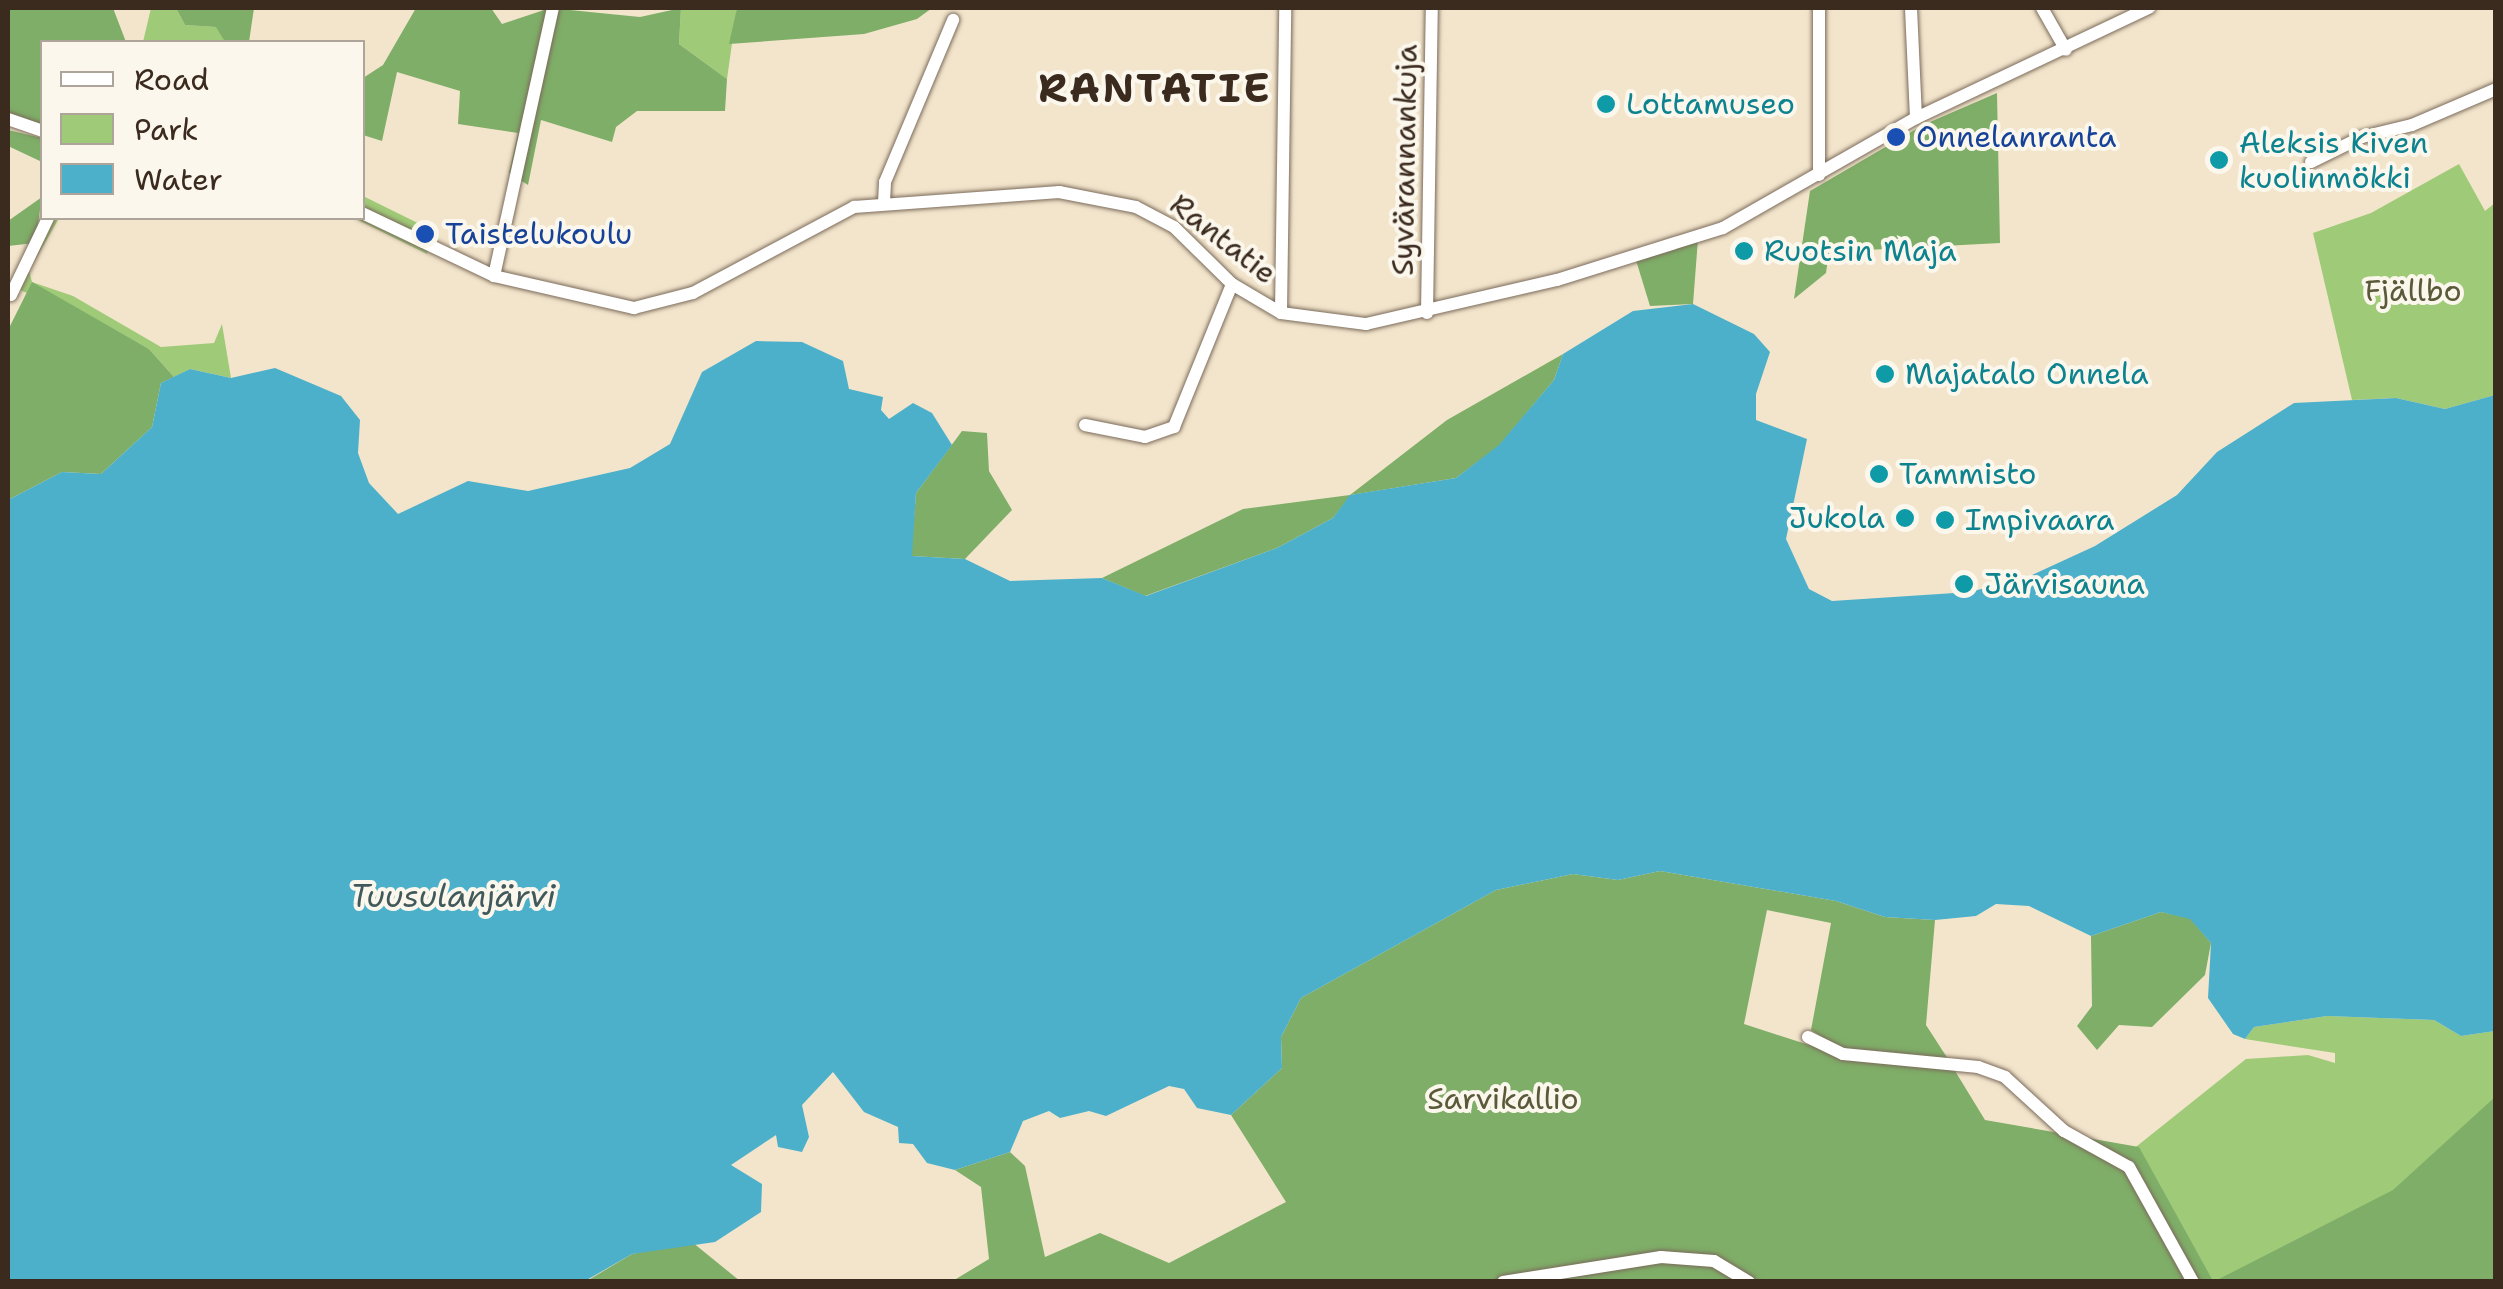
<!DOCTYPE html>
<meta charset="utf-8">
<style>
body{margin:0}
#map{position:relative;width:2503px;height:1289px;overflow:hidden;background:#f3e5cc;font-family:"Shantell Sans",sans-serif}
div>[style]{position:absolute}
.green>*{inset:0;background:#9fca77}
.forest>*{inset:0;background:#7fae68}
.water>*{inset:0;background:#4cb0cb}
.roads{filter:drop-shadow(0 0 2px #7b6b5b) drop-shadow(0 0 2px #7b6b5b)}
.minor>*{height:12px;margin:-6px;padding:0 6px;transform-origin:6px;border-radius:6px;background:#fff}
.dots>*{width:28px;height:28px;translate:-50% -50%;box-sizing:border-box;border:5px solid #fbf7ec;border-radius:50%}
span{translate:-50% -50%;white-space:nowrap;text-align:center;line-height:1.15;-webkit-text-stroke:8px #fbf7ec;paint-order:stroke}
.culture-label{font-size:30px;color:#0d838f}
.left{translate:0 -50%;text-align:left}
.right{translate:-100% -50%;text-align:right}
.transit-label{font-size:30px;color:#164399}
.street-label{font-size:30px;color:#3b2a1e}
.park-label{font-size:30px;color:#595a39}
.water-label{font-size:32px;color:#41595b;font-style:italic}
.district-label{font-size:40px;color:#3b2a1e;font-weight:700;letter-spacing:2.5px}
.frame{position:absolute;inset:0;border:10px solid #3b2a1e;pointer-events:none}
.legend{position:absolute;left:40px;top:40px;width:325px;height:180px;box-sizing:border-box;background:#fbf7ec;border:2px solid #aea59a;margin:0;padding:12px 18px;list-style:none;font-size:30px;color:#3b2a1e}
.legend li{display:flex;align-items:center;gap:20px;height:50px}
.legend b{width:50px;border:2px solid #aea59a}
</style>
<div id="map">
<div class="green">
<i style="clip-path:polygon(151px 8px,176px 8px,185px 25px,217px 27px,225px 42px,143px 42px)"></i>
<i style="clip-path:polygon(681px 8px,737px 8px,727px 79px,679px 44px)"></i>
<i style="clip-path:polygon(2459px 164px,2485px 211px,2495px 203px,2495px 395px,2445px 409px,2396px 398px,2352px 400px,2313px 233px,2371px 213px)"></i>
<i style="clip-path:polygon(363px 196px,434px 231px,427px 254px,354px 218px,362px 218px)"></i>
<i style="clip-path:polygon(42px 214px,58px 220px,29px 271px,32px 282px,73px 296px,161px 347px,214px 343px,222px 324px,231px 378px,190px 369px,174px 377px,149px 349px,32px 283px,27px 293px,13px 287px)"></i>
<i style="clip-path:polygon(2327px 1016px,2434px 1020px,2461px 1036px,2495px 1031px,2495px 1281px,2197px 1281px,2127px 1154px,2246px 1059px,2308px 1055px,2335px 1063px,2335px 1053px,2245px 1039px,2254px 1027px)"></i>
</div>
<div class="forest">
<i style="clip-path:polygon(8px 8px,113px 8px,126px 42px,42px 42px,42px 126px,8px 113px)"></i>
<i style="clip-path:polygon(176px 8px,254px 8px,249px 42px,225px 42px,216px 27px,185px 25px)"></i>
<i style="clip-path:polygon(416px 8px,491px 8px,502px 24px,550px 8px,640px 17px,681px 8px,679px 44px,727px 79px,725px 111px,637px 111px,616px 127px,612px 142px,541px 120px,528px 185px,509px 173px,518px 133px,458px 124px,460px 91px,397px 72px,382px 141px,363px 135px,363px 78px,383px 65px)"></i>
<i style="clip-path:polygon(737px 8px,932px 8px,917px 19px,864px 34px,729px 44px)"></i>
<i style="clip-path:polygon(1997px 93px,2000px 243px,1829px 252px,1826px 273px,1794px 299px,1810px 191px,1923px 125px)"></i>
<i style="clip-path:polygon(8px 130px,42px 138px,42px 162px,8px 146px)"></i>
<i style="clip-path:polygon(42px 197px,35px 243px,8px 246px,8px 221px)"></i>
<i style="clip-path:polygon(1698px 239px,1693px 304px,1650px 306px,1635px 257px)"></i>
<i style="clip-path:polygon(32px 282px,149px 349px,174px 377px,161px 383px,152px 427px,101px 474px,62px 472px,8px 500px,8px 330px)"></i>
<i style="clip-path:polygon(1563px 354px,1554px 380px,1499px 446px,1456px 478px,1351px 495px,1333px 518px,1277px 548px,1145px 596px,1102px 578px,1243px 509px,1350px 495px,1447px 420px)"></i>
<i style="clip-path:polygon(962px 431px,987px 433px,989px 471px,1012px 510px,965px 559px,911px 556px,916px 493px)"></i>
<i style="clip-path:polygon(1660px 871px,1836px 901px,1885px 917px,1935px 920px,1926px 1025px,1948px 1059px,1844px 1051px,1811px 1030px,1831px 923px,1767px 910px,1744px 1024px,1843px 1056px,1952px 1066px,1985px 1120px,2139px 1147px,2213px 1281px,951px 1282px,989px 1259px,981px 1187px,955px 1170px,1010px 1152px,1025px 1166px,1045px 1257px,1100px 1233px,1169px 1263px,1286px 1202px,1231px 1115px,1282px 1068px,1281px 1037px,1301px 998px,1496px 890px,1573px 874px,1618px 880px)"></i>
<i style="clip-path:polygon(2161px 912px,2190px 918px,2211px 943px,2205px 975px,2152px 1027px,2119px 1025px,2097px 1050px,2077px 1026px,2092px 1006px,2091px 936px)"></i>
<i style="clip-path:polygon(2495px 1097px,2495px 1281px,2215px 1281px,2393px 1190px)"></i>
<i style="clip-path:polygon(692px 1242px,740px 1281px,585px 1282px,632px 1254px)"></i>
</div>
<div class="water">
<i style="clip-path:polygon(1693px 304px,1754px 334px,1770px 352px,1756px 394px,1756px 420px,1807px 439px,1786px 539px,1809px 589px,1832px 601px,1970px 592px,2030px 576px,2095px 546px,2177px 495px,2217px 452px,2294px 403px,2396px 398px,2445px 409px,2495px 395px,2495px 1031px,2461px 1036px,2434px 1020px,2327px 1016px,2254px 1027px,2245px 1039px,2233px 1034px,2208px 998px,2211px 943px,2190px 919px,2161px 912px,2091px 936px,2029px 906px,1996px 904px,1976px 916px,1935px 920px,1885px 917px,1836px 901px,1660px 871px,1618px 880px,1573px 874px,1496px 890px,1301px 998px,1281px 1037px,1282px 1068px,1231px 1115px,1197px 1108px,1184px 1089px,1169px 1086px,1106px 1116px,1089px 1111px,1060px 1118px,1049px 1111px,1023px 1121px,1010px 1152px,955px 1170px,927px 1163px,913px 1144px,899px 1143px,898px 1127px,864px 1112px,833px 1072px,802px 1105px,809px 1137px,802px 1152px,778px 1147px,776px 1135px,731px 1165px,762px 1184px,761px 1212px,715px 1242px,632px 1254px,585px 1281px,8px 1281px,8px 500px,62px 472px,101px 474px,152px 427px,161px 383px,190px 369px,231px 378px,275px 368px,341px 396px,360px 420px,358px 453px,369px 483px,398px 514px,468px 481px,528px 491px,630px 468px,670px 444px,702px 372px,756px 341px,802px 342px,843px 361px,849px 389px,883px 397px,881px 410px,889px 419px,913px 403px,932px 413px,952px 445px,916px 493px,912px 556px,965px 559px,1010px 581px,1102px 578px,1146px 596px,1277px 548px,1333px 518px,1350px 495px,1456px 478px,1499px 445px,1554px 380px,1563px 354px,1633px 311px)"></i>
</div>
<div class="roads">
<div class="minor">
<i style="left:1911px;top:8px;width:110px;rotate:87.4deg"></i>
<i style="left:2042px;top:8px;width:48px;rotate:60.3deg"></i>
<i style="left:8px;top:119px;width:36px;rotate:19deg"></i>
<i style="left:2311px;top:162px;width:57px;rotate:-26.1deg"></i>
<i style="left:2362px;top:137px;width:51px;rotate:-13.5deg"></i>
<i style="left:2412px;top:125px;width:91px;rotate:-23.2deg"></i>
<i style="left:1819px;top:175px;width:167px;rotate:-90deg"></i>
<i style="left:884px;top:202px;width:20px;rotate:-87deg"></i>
<i style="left:885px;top:182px;width:176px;rotate:-67.2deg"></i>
<i style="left:362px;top:213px;width:146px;rotate:25.5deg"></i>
<i style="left:494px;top:276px;width:144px;rotate:12.9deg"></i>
<i style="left:634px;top:308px;width:61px;rotate:-14.3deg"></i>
<i style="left:693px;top:293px;width:183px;rotate:-28.1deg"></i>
<i style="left:854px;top:207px;width:206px;rotate:-4.2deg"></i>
<i style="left:1059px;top:192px;width:78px;rotate:11deg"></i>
<i style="left:1136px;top:207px;width:43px;rotate:27.8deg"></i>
<i style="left:1174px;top:227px;width:81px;rotate:44.5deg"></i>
<i style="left:1232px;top:284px;width:57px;rotate:30.6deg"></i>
<i style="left:1281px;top:313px;width:86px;rotate:7.4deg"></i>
<i style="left:1366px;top:324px;width:196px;rotate:-13deg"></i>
<i style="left:1557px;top:280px;width:174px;rotate:-17.4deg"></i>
<i style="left:1723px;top:228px;width:222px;rotate:-29.7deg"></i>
<i style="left:1916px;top:118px;width:258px;rotate:-25.3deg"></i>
<i style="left:494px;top:276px;width:274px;rotate:-77.6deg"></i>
<i style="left:11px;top:295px;width:85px;rotate:-64.3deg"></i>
<i style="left:1281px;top:313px;width:305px;rotate:-89.2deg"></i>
<i style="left:1427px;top:313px;width:305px;rotate:-89.1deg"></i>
<i style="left:1085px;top:425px;width:61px;rotate:11.3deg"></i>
<i style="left:1145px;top:437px;width:31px;rotate:-19deg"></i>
<i style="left:1174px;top:427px;width:154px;rotate:-67.9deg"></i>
<i style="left:1808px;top:1037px;width:39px;rotate:26deg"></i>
<i style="left:1843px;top:1054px;width:136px;rotate:5.5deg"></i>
<i style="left:1978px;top:1067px;width:29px;rotate:20deg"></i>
<i style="left:2005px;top:1077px;width:80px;rotate:42.5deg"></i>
<i style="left:2064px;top:1131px;width:74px;rotate:29deg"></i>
<i style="left:2129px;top:1167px;width:132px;rotate:60.9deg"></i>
<i style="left:1503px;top:1282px;width:160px;rotate:-9deg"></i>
<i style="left:1661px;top:1257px;width:53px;rotate:4.3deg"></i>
<i style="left:1714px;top:1261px;width:41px;rotate:31deg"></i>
</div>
</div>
<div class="dots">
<i style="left:1606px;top:104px;background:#0f9aa8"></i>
<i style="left:1896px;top:137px;background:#1a4fb4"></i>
<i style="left:2219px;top:160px;background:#0f9aa8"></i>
<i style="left:425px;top:234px;background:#1a4fb4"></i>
<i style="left:1744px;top:251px;background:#0f9aa8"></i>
<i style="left:1885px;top:374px;background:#0f9aa8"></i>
<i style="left:1879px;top:474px;background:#0f9aa8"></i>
<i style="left:1905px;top:518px;background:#0f9aa8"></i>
<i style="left:1945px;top:520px;background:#0f9aa8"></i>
<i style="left:1964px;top:584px;background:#0f9aa8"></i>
</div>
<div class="culture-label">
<span class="left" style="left:1626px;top:104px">Lottamuseo</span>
<span class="left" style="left:2239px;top:160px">Aleksis Kiven<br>kuolinmökki</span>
<span class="left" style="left:1764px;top:251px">Ruotsin Maja</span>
<span class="left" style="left:1905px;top:374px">Majatalo Onnela</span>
<span class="left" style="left:1899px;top:474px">Tammisto</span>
<span class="right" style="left:1885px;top:518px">Jukola</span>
<span class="left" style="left:1965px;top:520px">Impivaara</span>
<span class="left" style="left:1984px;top:584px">Järvisauna</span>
</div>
<div class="transit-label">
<span class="left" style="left:1916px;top:137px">Onnelanranta</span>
<span class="left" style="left:445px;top:234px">Taistelukoulu</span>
</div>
<div class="street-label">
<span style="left:1405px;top:160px;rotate:-89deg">Syvärannankuja</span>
<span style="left:1223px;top:239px;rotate:38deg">Rantatie</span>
</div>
<div class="park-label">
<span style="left:2413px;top:291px">Fjällbo</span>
<span style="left:1503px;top:1099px">Sarvikallio</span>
</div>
<div class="water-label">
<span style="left:453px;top:896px">Tuusulanjärvi</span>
</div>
<div class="district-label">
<span style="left:1155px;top:88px">RANTATIE</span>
</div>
<div class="frame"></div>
<ul class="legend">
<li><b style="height:12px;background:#fff"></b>Road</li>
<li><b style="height:28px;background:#9fca77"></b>Park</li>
<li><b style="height:28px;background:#4cb0cb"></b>Water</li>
</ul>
</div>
